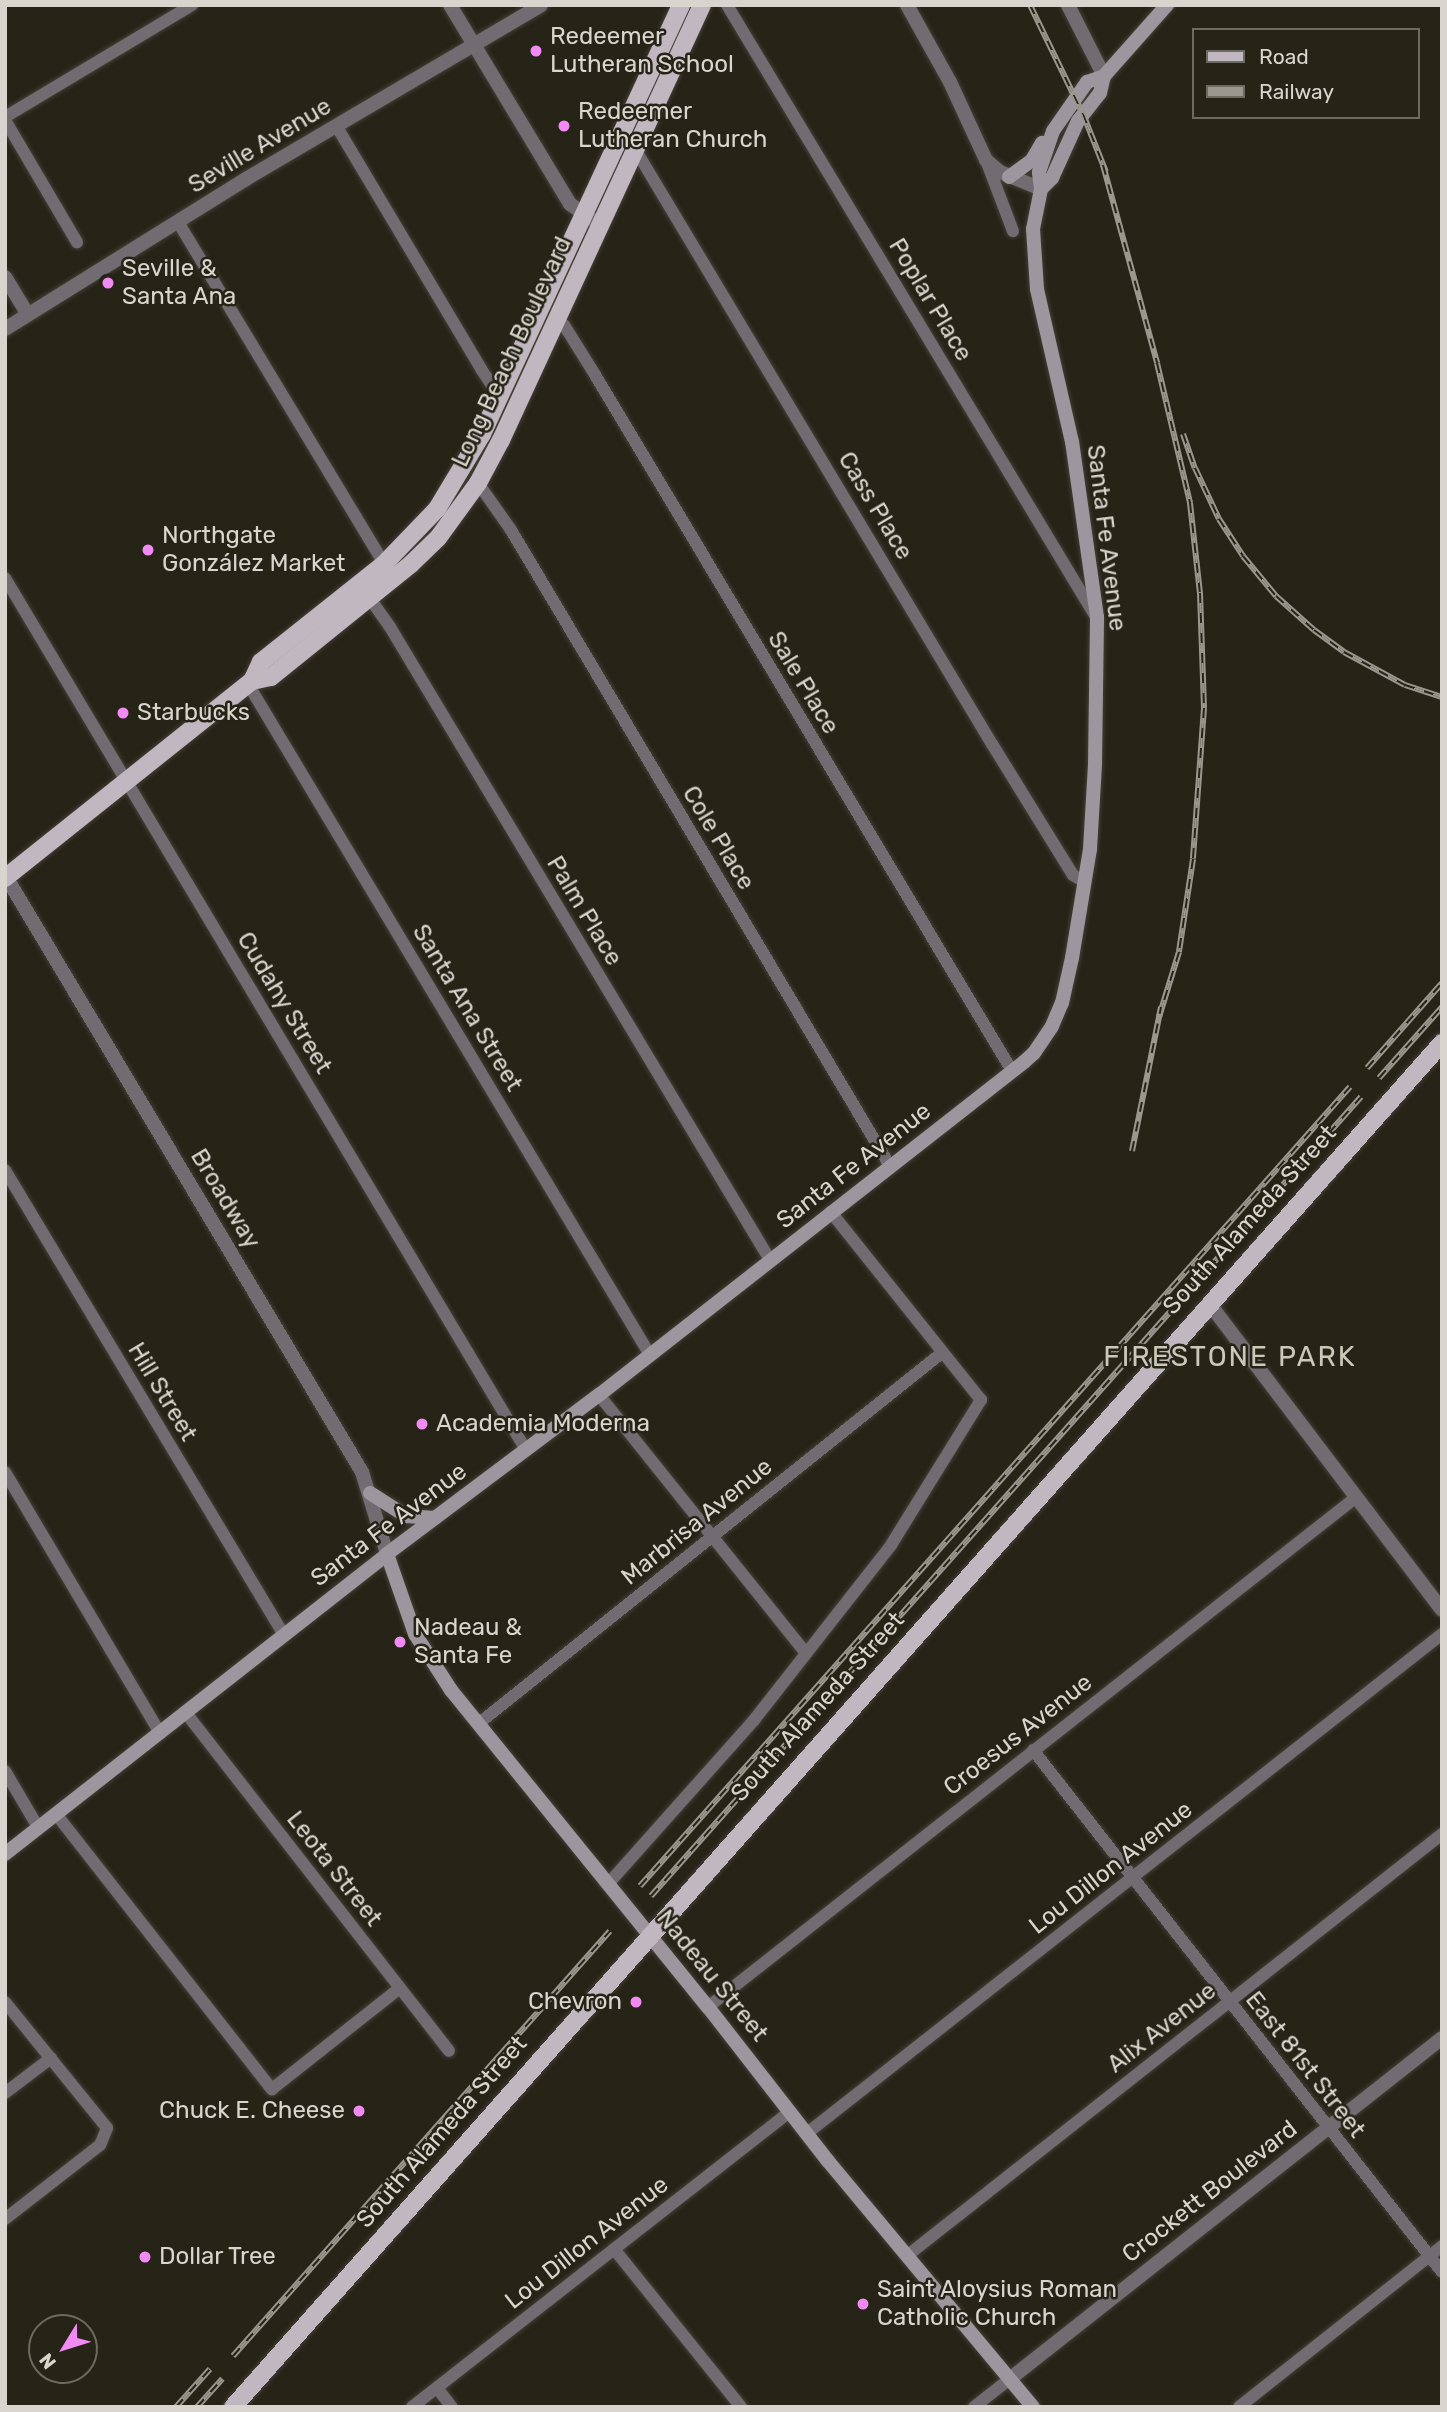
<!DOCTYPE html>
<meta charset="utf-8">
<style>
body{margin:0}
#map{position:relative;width:1447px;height:2412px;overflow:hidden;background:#262317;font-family:Rubik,sans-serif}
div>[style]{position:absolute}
.roads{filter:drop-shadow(0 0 2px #423f34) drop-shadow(0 0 2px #423f34)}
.minor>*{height:12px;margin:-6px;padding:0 6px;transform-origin:6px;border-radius:6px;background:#716c71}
.tertiary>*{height:14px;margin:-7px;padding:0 7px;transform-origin:7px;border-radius:7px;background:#716c71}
.secondary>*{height:14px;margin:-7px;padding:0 7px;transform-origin:7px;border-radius:7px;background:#9e969e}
.primary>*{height:18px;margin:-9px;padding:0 9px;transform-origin:9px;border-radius:9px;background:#c1b7c1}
.rail>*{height:6px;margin-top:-3px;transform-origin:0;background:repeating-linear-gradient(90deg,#262317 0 10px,#9a988e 0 20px);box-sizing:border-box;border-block:2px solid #9a988e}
.dots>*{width:19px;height:19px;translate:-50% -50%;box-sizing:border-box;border:4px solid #262317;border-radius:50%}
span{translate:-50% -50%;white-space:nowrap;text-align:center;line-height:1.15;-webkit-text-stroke:5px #262317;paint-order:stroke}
.poi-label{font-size:24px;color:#d7d5cd}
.left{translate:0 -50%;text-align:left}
.right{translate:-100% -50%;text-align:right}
.street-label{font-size:24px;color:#d7d5cd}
.quarter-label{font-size:28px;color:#cbc8b8;letter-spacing:2px}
.frame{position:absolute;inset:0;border:7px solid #d7d5cd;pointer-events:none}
.legend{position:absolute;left:1192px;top:28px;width:228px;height:91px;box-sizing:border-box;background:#262317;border:2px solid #6d6a60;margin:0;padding:9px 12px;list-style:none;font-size:21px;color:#d7d5cd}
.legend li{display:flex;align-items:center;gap:14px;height:35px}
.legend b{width:35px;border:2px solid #6d6a60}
.north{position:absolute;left:28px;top:2314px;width:70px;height:70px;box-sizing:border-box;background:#262317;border:2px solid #6d6a60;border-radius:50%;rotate:232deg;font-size:19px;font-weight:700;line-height:28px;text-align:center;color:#d7d5cd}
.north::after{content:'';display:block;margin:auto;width:24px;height:32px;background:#f28af3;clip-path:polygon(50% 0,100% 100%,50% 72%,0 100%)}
</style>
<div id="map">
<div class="roads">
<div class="minor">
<i style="left:727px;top:5px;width:715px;rotate:58.91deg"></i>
<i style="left:5px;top:117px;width:218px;rotate:-30.9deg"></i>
<i style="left:5px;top:120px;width:142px;rotate:59.5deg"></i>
<i style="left:337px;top:127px;width:282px;rotate:59.2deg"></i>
<i style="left:481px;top:369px;width:18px;rotate:56deg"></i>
<i style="left:491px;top:384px;width:13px;rotate:32deg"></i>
<i style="left:635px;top:149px;width:694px;rotate:59.04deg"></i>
<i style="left:992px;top:744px;width:154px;rotate:58.3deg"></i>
<i style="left:1073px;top:875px;width:12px;rotate:31deg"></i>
<i style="left:986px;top:160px;width:76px;rotate:69.2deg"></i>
<i style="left:178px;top:222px;width:406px;rotate:58.9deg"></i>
<i style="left:556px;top:320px;width:9px;rotate:32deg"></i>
<i style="left:564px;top:325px;width:57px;rotate:58deg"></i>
<i style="left:594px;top:373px;width:814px;rotate:59.08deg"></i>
<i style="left:478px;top:483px;width:57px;rotate:54.9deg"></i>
<i style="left:511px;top:530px;width:740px;rotate:59.21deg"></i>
<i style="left:5px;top:578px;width:1016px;rotate:59.14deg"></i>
<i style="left:366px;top:593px;width:42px;rotate:54.8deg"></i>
<i style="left:390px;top:627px;width:738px;rotate:59.02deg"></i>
<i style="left:248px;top:684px;width:782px;rotate:59.07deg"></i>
<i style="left:5px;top:1170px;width:542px;rotate:59.04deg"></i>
<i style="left:599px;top:1395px;width:331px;rotate:51.3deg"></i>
<i style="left:5px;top:1472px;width:304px;rotate:59.3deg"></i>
<i style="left:186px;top:1713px;width:428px;rotate:52.1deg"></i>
<i style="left:478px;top:1724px;width:595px;rotate:-38.66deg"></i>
<i style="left:1033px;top:1750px;width:663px;rotate:51.92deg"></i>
<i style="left:5px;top:1771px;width:65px;rotate:59.5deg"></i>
<i style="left:56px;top:1814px;width:350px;rotate:51.9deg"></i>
<i style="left:272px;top:2089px;width:163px;rotate:-38.3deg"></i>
<i style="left:608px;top:1884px;width:220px;rotate:-48.3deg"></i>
<i style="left:754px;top:1720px;width:222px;rotate:-51.9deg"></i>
<i style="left:891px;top:1545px;width:171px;rotate:-58.2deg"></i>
<i style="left:981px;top:1400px;width:241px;rotate:-128.6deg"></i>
<i style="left:5px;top:2002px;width:162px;rotate:51deg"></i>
<i style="left:107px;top:2128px;width:18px;rotate:112deg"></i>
<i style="left:100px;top:2145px;width:120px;rotate:142.1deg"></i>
<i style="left:708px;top:2007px;width:823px;rotate:-38.19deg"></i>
<i style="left:5px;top:2093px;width:58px;rotate:-37.3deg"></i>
<i style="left:806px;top:2134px;width:809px;rotate:-38.17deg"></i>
<i style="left:614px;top:2249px;width:203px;rotate:51.2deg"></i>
<i style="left:908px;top:2255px;width:680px;rotate:-38.25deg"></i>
<i style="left:437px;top:2388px;width:24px;rotate:52deg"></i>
<i style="left:412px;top:2407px;width:479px;rotate:-38deg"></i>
<i style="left:974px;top:2407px;width:47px;rotate:-38.1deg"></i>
<i style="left:1239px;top:2407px;width:259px;rotate:-38.4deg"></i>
</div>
<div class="tertiary">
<i style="left:450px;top:5px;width:232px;rotate:58.9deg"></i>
<i style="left:570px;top:204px;width:28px;rotate:35deg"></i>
<i style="left:907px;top:5px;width:88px;rotate:60.8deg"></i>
<i style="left:950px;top:82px;width:86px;rotate:65.2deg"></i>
<i style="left:986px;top:160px;width:18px;rotate:41deg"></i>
<i style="left:1000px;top:172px;width:44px;rotate:22.5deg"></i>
<i style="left:1068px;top:5px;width:80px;rotate:63.1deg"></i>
<i style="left:5px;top:277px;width:42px;rotate:58.6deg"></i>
<i style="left:5px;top:329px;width:284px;rotate:-31.9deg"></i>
<i style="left:246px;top:179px;width:342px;rotate:-30.5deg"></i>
<i style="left:5px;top:875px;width:696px;rotate:59.12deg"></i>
<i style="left:362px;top:1472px;width:86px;rotate:73deg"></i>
<i style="left:1209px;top:1303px;width:385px;rotate:52.8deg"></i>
<i style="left:1011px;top:2378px;width:549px;rotate:-38.27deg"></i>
</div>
<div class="secondary">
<i style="left:1009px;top:177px;width:29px;rotate:-36deg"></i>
<i style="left:1032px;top:160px;width:20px;rotate:-60deg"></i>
<i style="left:1041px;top:189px;width:16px;rotate:-45deg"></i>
<i style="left:1052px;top:178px;width:63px;rotate:-65.5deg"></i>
<i style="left:1078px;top:121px;width:36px;rotate:-52deg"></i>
<i style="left:1100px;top:93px;width:17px;rotate:-77deg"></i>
<i style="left:1104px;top:76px;width:95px;rotate:-48.4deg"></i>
<i style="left:370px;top:1493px;width:43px;rotate:32.6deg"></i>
<i style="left:406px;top:1516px;width:29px;rotate:4deg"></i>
<i style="left:387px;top:1554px;width:85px;rotate:70.7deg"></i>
<i style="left:415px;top:1634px;width:67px;rotate:57.3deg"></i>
<i style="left:451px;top:1690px;width:408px;rotate:51deg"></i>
<i style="left:708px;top:2007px;width:195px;rotate:52.1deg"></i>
<i style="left:828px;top:2161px;width:320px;rotate:50.2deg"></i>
<i style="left:5px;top:1854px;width:486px;rotate:-38.1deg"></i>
<i style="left:387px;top:1554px;width:265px;rotate:-36.9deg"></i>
<i style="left:599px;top:1395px;width:540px;rotate:-38.08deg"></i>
<i style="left:1024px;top:1062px;width:13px;rotate:-42deg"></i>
<i style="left:1034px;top:1053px;width:32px;rotate:-56deg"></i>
<i style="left:1052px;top:1026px;width:25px;rotate:-67deg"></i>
<i style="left:1062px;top:1003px;width:46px;rotate:-77.5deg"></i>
<i style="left:1072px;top:958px;width:110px;rotate:-80.6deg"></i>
<i style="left:1090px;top:849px;width:85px;rotate:-86.6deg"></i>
<i style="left:1095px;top:764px;width:147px;rotate:-89.2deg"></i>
<i style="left:1097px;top:617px;width:177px;rotate:-98.1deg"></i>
<i style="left:1072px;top:442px;width:157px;rotate:-102.9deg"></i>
<i style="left:1037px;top:289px;width:60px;rotate:-93.8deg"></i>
<i style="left:1033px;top:229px;width:41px;rotate:-78.7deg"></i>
<i style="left:1041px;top:189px;width:17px;rotate:-97deg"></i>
<i style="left:1039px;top:172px;width:43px;rotate:-71.1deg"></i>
<i style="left:1053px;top:131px;width:60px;rotate:-55.2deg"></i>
<i style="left:1087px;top:82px;width:18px;rotate:-19deg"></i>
</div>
<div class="primary">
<i style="left:252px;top:681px;width:19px;rotate:-12deg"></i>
<i style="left:271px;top:677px;width:180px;rotate:-38.9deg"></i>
<i style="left:411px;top:564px;width:37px;rotate:-44deg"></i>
<i style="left:438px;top:538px;width:68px;rotate:-54deg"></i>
<i style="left:478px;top:483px;width:49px;rotate:-61.9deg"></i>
<i style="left:501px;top:440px;width:479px;rotate:-65.2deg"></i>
<i style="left:5px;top:878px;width:316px;rotate:-38.6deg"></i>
<i style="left:252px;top:681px;width:21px;rotate:-65deg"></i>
<i style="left:261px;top:662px;width:157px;rotate:-38.5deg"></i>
<i style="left:384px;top:564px;width:76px;rotate:-46.1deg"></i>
<i style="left:437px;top:509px;width:87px;rotate:-59deg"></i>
<i style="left:482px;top:434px;width:473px;rotate:-65.1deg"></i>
<i style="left:233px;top:2407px;width:1823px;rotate:-48.45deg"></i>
</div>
</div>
<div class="rail">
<i style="left:1030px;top:5px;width:121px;rotate:64.1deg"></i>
<i style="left:1083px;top:114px;width:62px;rotate:68.4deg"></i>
<i style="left:1103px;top:165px;width:205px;rotate:74.7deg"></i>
<i style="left:1157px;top:363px;width:144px;rotate:76.7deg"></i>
<i style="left:1190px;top:503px;width:91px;rotate:83.7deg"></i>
<i style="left:1200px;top:593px;width:115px;rotate:88deg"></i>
<i style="left:1204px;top:708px;width:151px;rotate:94.2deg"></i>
<i style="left:1193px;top:859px;width:94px;rotate:98.6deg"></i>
<i style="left:1179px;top:952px;width:68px;rotate:107.1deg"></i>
<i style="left:1183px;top:434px;width:36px;rotate:71deg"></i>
<i style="left:1195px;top:468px;width:56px;rotate:64.8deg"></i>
<i style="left:1219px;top:519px;width:44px;rotate:57deg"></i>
<i style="left:1243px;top:556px;width:52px;rotate:50.5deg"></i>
<i style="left:1276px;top:596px;width:51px;rotate:41.8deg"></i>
<i style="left:1314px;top:630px;width:37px;rotate:36deg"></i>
<i style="left:1344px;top:652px;width:69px;rotate:28.4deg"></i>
<i style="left:1405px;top:685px;width:39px;rotate:18deg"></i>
<i style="left:1367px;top:1068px;width:113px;rotate:-48.6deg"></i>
<i style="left:1379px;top:1078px;width:95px;rotate:-48.4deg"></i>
<i style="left:1132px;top:1151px;width:147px;rotate:-78.6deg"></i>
<i style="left:640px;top:1886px;width:1069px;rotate:-48.38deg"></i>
<i style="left:651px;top:1896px;width:1069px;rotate:-48.38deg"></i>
<i style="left:233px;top:2356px;width:568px;rotate:-48.43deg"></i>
<i style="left:176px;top:2407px;width:51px;rotate:-48.2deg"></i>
<i style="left:197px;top:2407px;width:38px;rotate:-48deg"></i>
</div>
<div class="dots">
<i style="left:536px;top:51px;background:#f28af3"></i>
<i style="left:564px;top:126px;background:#f28af3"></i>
<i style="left:108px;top:283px;background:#f28af3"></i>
<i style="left:148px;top:550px;background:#f28af3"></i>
<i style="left:123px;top:713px;background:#f28af3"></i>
<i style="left:422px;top:1424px;background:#f28af3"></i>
<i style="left:400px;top:1642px;background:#f28af3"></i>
<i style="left:636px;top:2002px;background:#f28af3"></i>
<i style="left:359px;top:2111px;background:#f28af3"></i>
<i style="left:145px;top:2257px;background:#f28af3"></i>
<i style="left:863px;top:2304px;background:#f28af3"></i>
</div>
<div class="poi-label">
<span class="left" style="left:550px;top:51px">Redeemer<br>Lutheran School</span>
<span class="left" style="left:578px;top:126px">Redeemer<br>Lutheran Church</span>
<span class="left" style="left:122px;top:283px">Seville &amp;<br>Santa Ana</span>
<span class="left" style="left:162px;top:550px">Northgate<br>González Market</span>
<span class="left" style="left:137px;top:713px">Starbucks</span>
<span class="left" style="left:436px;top:1424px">Academia Moderna</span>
<span class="left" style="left:414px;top:1642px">Nadeau &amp;<br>Santa Fe</span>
<span class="right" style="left:622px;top:2002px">Chevron</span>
<span class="right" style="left:345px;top:2111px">Chuck E. Cheese</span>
<span class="left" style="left:159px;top:2257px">Dollar Tree</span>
<span class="left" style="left:877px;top:2304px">Saint Aloysius Roman<br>Catholic Church</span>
</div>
<div class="street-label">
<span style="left:260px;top:146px;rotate:-31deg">Seville Avenue</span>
<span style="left:930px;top:300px;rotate:59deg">Poplar Place</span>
<span style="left:512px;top:352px;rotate:-65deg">Long Beach Boulevard</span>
<span style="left:875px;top:506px;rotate:59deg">Cass Place</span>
<span style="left:1106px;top:538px;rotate:83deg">Santa Fe Avenue</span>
<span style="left:803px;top:683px;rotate:59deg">Sale Place</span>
<span style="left:718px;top:838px;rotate:59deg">Cole Place</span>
<span style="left:584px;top:911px;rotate:59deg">Palm Place</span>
<span style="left:284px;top:1003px;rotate:59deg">Cudahy Street</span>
<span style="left:467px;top:1008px;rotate:59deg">Santa Ana Street</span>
<span style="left:854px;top:1166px;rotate:-38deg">Santa Fe Avenue</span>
<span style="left:225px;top:1199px;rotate:59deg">Broadway</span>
<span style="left:1250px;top:1220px;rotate:-48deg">South Alameda Street</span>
<span style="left:162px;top:1392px;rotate:59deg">Hill Street</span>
<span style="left:697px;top:1522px;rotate:-39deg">Marbrisa Avenue</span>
<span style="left:389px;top:1525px;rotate:-37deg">Santa Fe Avenue</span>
<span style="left:818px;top:1707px;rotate:-48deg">South Alameda Street</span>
<span style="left:1018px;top:1735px;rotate:-38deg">Croesus Avenue</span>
<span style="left:1111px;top:1868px;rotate:-38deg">Lou Dillon Avenue</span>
<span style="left:334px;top:1869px;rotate:52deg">Leota Street</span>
<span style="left:712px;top:1976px;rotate:51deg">Nadeau Street</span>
<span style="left:1162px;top:2028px;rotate:-38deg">Alix Avenue</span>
<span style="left:1305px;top:2065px;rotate:52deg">East 81st Street</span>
<span style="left:442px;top:2132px;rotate:-49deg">South Alameda Street</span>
<span style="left:1210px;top:2192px;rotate:-38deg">Crockett Boulevard</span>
<span style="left:587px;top:2243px;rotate:-38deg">Lou Dillon Avenue</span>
</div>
<div class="quarter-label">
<span style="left:1230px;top:1357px">FIRESTONE PARK</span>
</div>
<div class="frame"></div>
<ul class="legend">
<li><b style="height:9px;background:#c1b7c1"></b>Road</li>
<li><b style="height:9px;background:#9a988e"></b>Railway</li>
</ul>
<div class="north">N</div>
</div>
